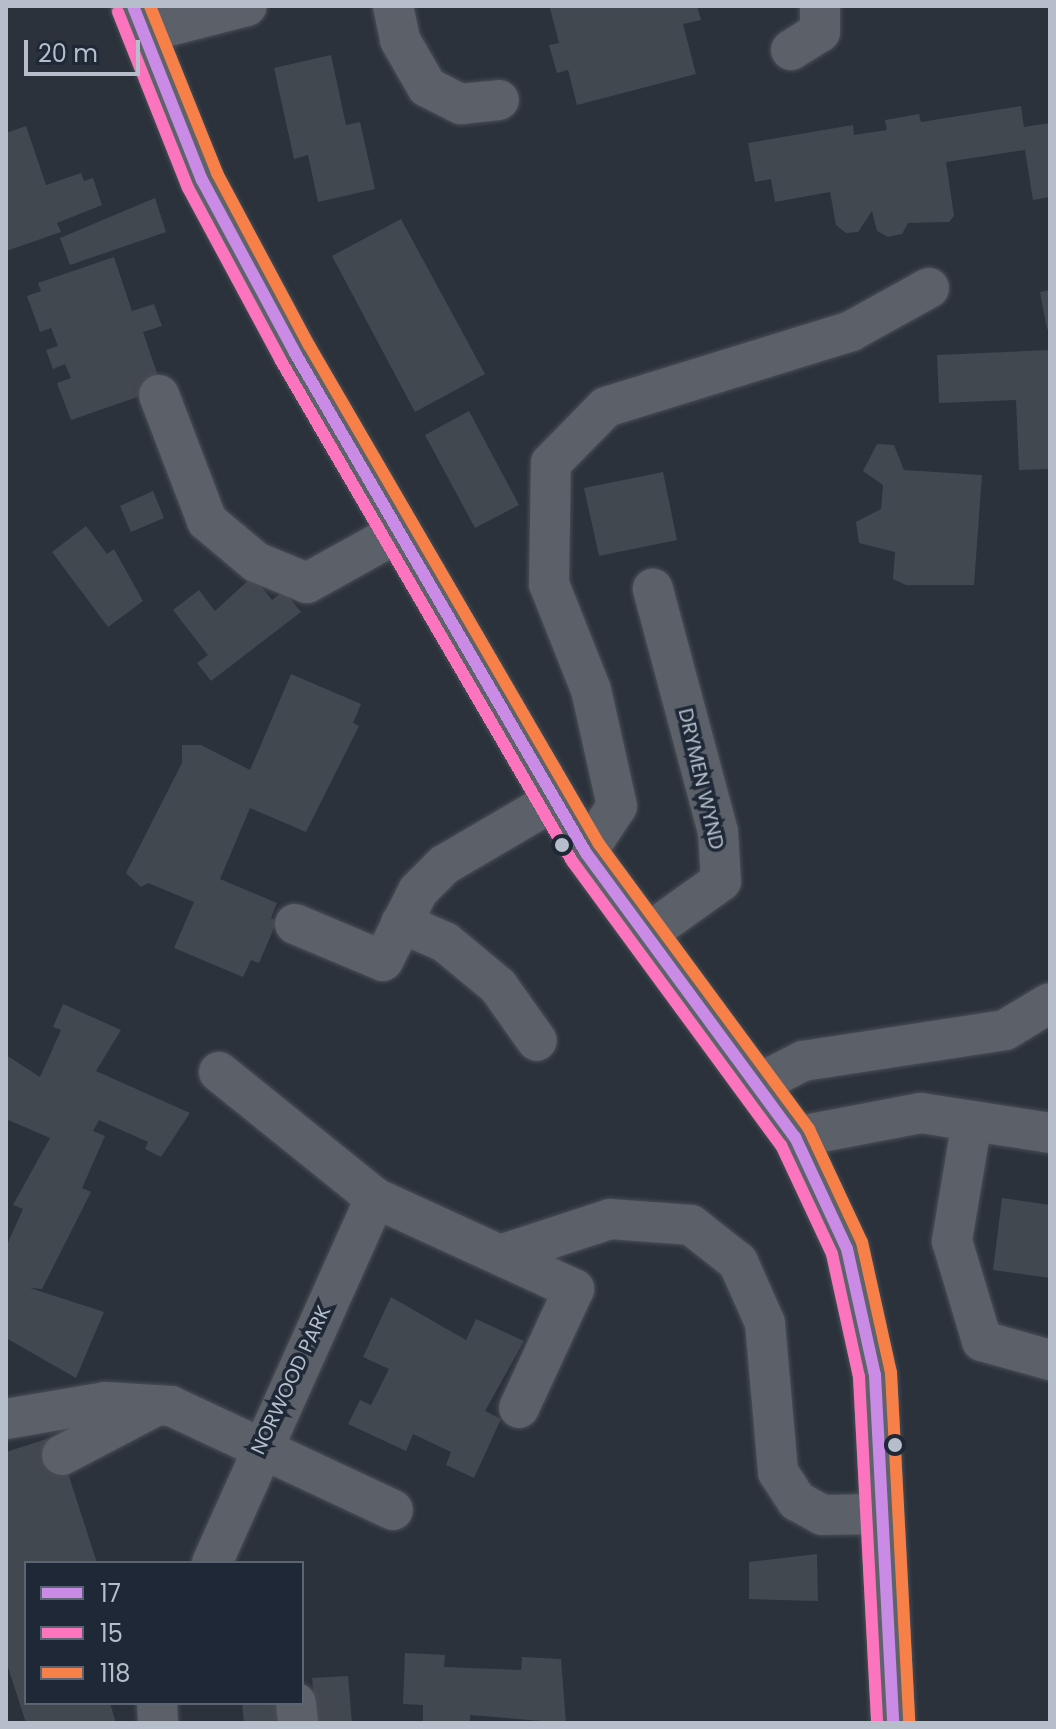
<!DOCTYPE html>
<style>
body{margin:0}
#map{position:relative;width:1056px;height:1729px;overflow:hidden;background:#2b323b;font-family:Poppins,sans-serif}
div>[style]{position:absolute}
.building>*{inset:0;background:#42484f}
.roads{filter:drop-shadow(0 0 2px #494e55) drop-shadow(0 0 2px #494e55)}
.minor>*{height:40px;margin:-20px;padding:0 20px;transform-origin:20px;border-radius:20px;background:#5c6068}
.major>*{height:44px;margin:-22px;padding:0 22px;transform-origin:22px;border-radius:22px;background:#5e6369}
.bus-1>*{height:12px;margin:-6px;padding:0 6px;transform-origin:6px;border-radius:6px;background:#ca8be6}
.bus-2>*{height:12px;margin:-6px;padding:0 6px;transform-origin:6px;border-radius:6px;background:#fc73be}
.bus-3>*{height:12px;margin:-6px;padding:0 6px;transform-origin:6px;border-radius:6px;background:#f78048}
.dots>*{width:22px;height:22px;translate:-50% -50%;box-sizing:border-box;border:4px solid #1e2836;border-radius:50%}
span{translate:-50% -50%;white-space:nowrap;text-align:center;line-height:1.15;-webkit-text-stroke:7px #1e2836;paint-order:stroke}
.street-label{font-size:20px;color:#b6becb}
.frame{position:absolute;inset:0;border:8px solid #b6becb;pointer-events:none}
.legend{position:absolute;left:24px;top:1561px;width:280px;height:144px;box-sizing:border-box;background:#1e2836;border:2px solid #5b6472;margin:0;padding:10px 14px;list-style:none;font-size:24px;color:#b6becb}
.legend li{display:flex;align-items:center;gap:16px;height:40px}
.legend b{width:40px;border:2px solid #5b6472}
.scale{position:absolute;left:24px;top:40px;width:116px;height:36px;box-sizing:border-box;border:4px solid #b6becb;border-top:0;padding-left:10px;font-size:24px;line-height:28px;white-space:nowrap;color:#b6becb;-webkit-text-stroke:6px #1e2836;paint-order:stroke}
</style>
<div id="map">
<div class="building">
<i style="clip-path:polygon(558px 6px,697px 6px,701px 20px,683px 24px,696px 74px,577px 105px,568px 70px,557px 73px,549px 45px,559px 43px,550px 8px)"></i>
<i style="clip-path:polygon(331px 55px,346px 125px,360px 122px,375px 189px,318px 202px,308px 155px,294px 159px,274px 68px)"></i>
<i style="clip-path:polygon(1021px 106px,1024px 127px,1050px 123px,1050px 197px,1033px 200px,1025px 150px,946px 162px,954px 216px,949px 222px,908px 223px,902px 234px,888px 237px,877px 231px,872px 211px,858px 232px,846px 233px,836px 225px,830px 192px,775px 202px,771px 179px,755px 182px,748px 143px,853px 125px,854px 135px,887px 130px,885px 120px,919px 114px,921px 122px)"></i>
<i style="clip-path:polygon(26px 126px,46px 185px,81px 173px,84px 181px,93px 178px,102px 205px,57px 223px,61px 232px,6px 251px,6px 133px)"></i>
<i style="clip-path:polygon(155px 198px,166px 232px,70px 265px,60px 238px)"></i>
<i style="clip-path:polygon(401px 219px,485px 374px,415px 412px,332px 256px)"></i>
<i style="clip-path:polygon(114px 257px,132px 311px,154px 304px,162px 326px,143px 332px,158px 376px,145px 381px,149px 393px,71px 420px,57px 383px,71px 378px,65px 364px,53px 369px,46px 350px,58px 346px,51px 328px,40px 332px,27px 296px,41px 291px,38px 283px)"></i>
<i style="clip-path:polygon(1050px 290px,1050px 328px,1047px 329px,1040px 292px)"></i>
<i style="clip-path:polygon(1049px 350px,1050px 469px,1019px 470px,1016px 400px,939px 403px,937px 355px)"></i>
<i style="clip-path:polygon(469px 411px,519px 505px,475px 528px,425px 435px)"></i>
<i style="clip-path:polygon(877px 444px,894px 445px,904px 470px,982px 475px,974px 585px,906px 585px,893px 579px,895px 552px,859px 543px,856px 522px,881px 509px,883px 485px,863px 471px)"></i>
<i style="clip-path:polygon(663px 472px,677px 540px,599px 556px,584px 488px)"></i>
<i style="clip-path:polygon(153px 491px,164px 518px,131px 532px,120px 506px)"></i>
<i style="clip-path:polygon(86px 526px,107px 554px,114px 549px,143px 601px,108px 627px,52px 552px)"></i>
<i style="clip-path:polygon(253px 576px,272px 600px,284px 591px,301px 612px,211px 681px,197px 663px,208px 655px,173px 610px,199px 590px,215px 611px)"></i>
<i style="clip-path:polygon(291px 674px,361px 704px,353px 723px,359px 726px,306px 832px,250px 808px,220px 879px,277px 903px,271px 918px,277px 921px,259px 963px,251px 960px,243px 977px,174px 948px,194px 902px,148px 883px,141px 887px,126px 873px,182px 763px,182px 745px,201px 745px,250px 770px)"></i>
<i style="clip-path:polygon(63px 1004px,121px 1030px,96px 1071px,190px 1113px,161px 1157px,145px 1149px,148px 1142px,99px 1120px,93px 1131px,105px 1136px,82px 1188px,91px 1192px,42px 1289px,30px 1288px,104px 1312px,76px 1378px,6px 1338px,6px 1247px,23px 1209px,13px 1205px,50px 1138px,6px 1119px,6px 1055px,40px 1077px,61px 1030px,53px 1027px)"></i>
<i style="clip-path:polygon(1002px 1198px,1050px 1205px,1050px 1278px,993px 1270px)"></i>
<i style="clip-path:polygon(391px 1297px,466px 1340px,476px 1319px,524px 1341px,485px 1411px,501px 1419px,474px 1478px,446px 1465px,451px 1452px,413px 1434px,406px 1451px,348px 1424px,360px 1400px,371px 1405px,389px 1369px,363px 1357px)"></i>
<i style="clip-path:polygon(56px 1436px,97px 1563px,26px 1563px,26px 1703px,110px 1703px,116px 1723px,26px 1723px,6px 1661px,6px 1452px)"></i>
<i style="clip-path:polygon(817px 1554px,818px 1601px,749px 1599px,749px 1562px)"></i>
<i style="clip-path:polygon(405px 1653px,445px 1655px,444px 1667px,521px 1670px,522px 1657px,561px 1659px,566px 1723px,470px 1715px,470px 1723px,423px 1723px,423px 1705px,403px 1704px)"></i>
<i style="clip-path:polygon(348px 1676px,352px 1723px,316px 1723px,312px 1678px)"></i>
<i style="clip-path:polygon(242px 1703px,279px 1703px,281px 1723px,244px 1723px)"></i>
</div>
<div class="roads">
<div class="minor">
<i style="left:393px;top:6px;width:35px;rotate:78deg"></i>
<i style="left:400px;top:40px;width:54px;rotate:60.1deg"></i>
<i style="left:427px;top:87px;width:38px;rotate:27deg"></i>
<i style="left:461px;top:104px;width:38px;rotate:-6deg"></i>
<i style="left:142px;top:33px;width:108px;rotate:-14.4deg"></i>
<i style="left:791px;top:50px;width:34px;rotate:-32deg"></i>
<i style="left:820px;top:32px;width:26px;rotate:-90deg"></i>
<i style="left:159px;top:395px;width:135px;rotate:69.1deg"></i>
<i style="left:207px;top:521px;width:64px;rotate:39.9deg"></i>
<i style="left:256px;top:562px;width:55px;rotate:22.4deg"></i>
<i style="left:307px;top:583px;width:107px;rotate:-29deg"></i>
<i style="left:586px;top:853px;width:56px;rotate:-56.6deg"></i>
<i style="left:617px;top:806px;width:119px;rotate:-102.6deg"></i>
<i style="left:591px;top:690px;width:114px;rotate:-111.6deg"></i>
<i style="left:549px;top:584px;width:121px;rotate:-89.1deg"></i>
<i style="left:551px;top:463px;width:78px;rotate:-45.5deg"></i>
<i style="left:606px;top:407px;width:257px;rotate:-17.2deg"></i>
<i style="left:851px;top:331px;width:89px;rotate:-28.9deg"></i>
<i style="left:401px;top:923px;width:48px;rotate:23.4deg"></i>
<i style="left:445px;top:942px;width:69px;rotate:39.7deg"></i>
<i style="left:498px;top:986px;width:67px;rotate:54.7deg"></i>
<i style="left:295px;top:924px;width:95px;rotate:22.8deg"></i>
<i style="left:383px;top:961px;width:78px;rotate:-63.4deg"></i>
<i style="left:418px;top:891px;width:37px;rotate:-45deg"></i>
<i style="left:444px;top:865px;width:129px;rotate:-30.4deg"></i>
<i style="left:647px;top:934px;width:91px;rotate:-35.6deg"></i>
<i style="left:721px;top:881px;width:49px;rotate:-93.5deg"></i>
<i style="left:718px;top:832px;width:252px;rotate:-105deg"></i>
<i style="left:219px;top:1072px;width:201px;rotate:38.9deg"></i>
<i style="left:375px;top:1198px;width:219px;rotate:24.6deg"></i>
<i style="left:574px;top:1289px;width:131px;rotate:114.8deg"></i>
<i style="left:758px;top:1084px;width:51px;rotate:-27.1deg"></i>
<i style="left:803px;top:1061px;width:204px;rotate:-8.7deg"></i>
<i style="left:1005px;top:1030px;width:52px;rotate:-31deg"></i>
<i style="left:972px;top:1121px;width:122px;rotate:99.5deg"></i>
<i style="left:952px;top:1241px;width:104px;rotate:73.3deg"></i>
<i style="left:982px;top:1341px;width:71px;rotate:15.6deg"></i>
<i style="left:795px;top:1137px;width:128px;rotate:-10.8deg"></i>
<i style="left:921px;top:1113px;width:131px;rotate:8.8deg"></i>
<i style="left:500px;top:1255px;width:116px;rotate:-18.1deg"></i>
<i style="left:610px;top:1219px;width:81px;rotate:4.2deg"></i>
<i style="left:691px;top:1225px;width:60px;rotate:38.2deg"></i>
<i style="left:738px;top:1262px;width:67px;rotate:66.1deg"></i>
<i style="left:765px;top:1323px;width:150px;rotate:85deg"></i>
<i style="left:778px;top:1472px;width:35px;rotate:57deg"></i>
<i style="left:797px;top:1501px;width:29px;rotate:29deg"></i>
<i style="left:822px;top:1515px;width:62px;rotate:-0.9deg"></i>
<i style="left:6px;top:1419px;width:100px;rotate:-9.7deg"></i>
<i style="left:105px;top:1402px;width:66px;rotate:3.5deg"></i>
<i style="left:171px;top:1406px;width:245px;rotate:25.1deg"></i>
<i style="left:62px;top:1455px;width:104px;rotate:-27.6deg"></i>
<i style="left:212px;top:1563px;width:400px;rotate:-65.9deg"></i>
<i style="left:157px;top:1703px;width:20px;rotate:87deg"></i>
<i style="left:296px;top:1703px;width:20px;rotate:84deg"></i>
</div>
<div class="major">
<i style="left:133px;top:6px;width:187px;rotate:68.4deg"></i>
<i style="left:202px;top:180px;width:196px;rotate:61.7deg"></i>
<i style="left:295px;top:353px;width:579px;rotate:59.8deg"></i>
<i style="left:586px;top:853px;width:353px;rotate:53.7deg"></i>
<i style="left:795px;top:1137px;width:123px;rotate:65.1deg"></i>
<i style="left:847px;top:1249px;width:129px;rotate:77.5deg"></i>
<i style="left:875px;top:1375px;width:348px;rotate:87deg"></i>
</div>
</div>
<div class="bus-1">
<i style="left:133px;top:6px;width:187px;rotate:68.4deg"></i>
<i style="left:202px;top:180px;width:196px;rotate:61.7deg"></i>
<i style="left:295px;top:353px;width:579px;rotate:59.8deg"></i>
<i style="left:586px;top:853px;width:353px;rotate:53.7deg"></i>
<i style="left:795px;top:1137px;width:123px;rotate:65.1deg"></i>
<i style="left:847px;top:1249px;width:129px;rotate:77.5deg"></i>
<i style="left:875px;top:1375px;width:348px;rotate:87deg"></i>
</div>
<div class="bus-2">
<i style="left:118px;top:12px;width:189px;rotate:68.3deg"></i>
<i style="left:188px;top:188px;width:196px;rotate:61.7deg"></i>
<i style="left:281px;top:361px;width:579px;rotate:59.8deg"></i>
<i style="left:572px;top:861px;width:353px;rotate:53.7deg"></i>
<i style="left:781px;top:1145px;width:120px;rotate:64.9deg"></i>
<i style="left:832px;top:1254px;width:126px;rotate:77.6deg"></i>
<i style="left:859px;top:1377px;width:346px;rotate:87deg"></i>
</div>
<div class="bus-3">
<i style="left:150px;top:6px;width:180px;rotate:68.1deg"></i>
<i style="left:217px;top:173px;width:195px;rotate:61.9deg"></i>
<i style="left:309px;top:345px;width:577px;rotate:59.84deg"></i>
<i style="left:599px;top:844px;width:354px;rotate:53.6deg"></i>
<i style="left:809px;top:1129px;width:125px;rotate:64.9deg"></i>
<i style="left:862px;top:1242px;width:134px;rotate:77.5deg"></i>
<i style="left:891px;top:1373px;width:349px;rotate:87deg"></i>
</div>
<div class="dots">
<i style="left:562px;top:845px;background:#b6becb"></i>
<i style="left:895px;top:1445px;background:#b6becb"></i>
</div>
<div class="street-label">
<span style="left:701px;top:779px;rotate:77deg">DRYMEN WYND</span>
<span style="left:291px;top:1380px;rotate:-65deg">NORWOOD PARK</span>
</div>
<div class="frame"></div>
<ul class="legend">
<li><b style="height:10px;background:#ca8be6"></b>17</li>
<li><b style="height:10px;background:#fc73be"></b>15</li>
<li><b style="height:10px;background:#f78048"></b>118</li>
</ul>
<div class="scale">20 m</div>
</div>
